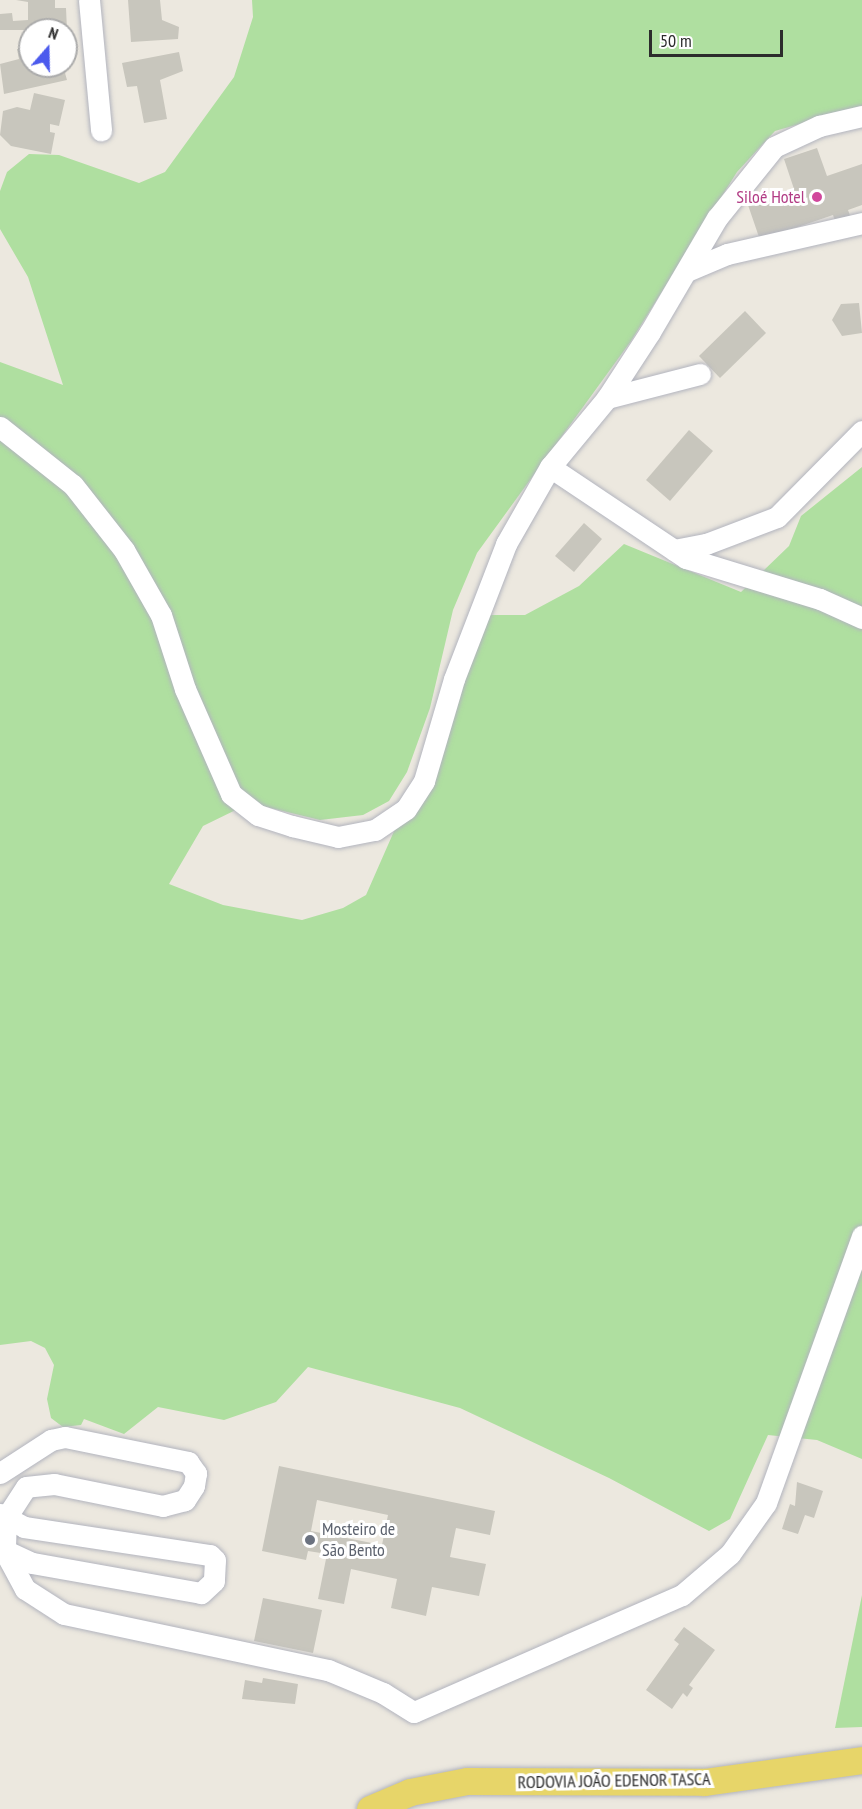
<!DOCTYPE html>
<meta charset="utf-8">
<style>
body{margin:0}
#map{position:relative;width:862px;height:1809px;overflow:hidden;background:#ece8df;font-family:"PT Sans Narrow",sans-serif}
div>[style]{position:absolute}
.green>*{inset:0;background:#afdfa0}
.building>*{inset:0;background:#c8c6bd}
.roads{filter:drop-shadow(0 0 2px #b2b4be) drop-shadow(0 0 2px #b2b4be)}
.minor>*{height:21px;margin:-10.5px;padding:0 10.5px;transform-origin:10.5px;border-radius:10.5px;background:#fff}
.major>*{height:27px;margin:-13.5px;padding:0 13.5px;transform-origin:13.5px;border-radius:13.5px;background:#e7d569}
.dots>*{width:16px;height:16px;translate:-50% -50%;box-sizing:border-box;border:3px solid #fff;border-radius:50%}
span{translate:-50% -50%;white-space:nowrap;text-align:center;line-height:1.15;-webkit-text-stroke:6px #fff;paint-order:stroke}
.hotel-label{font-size:18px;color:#b23c85}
.right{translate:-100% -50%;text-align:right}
.worship-label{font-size:18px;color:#5b616d}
.left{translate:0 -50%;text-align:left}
.street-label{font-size:18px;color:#2c2c2c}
.north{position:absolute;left:18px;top:18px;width:60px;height:60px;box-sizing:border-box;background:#fff;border:2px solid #ababab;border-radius:50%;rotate:20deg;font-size:16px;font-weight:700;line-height:24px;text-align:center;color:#2c2c2c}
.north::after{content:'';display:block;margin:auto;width:21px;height:27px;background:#4b5aed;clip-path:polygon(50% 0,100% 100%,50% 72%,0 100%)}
.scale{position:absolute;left:649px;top:30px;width:134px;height:27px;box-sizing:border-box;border:3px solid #2c2c2c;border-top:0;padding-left:8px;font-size:18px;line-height:21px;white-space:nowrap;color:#2c2c2c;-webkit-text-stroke:4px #fff;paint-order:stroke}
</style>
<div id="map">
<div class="green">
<i style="clip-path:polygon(252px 0,862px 0,862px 106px,775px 131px,737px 172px,631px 341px,477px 553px,453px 610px,430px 708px,407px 772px,389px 801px,363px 815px,320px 820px,250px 803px,203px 826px,169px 884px,223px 905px,302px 920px,343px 908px,366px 895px,395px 829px,426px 799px,485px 615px,525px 615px,579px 586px,624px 544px,741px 592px,789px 546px,801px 516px,862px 467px,862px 1459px,817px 1440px,768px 1435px,730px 1519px,709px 1531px,609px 1478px,460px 1408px,308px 1367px,276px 1402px,224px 1420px,158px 1407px,124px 1434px,84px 1419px,81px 1425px,63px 1427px,51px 1418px,47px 1399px,54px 1365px,45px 1348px,31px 1341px,0 1345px,0 362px,63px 385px,28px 277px,0 229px,0 191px,7px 172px,29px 154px,59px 155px,139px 183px,165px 172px,234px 77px,253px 17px)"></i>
<i style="clip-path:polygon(862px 1595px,862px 1727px,835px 1728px)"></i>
</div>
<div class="building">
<i style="clip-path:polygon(16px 0,55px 0,55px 8px,66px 8px,67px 30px,0 30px,0 14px,12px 13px,13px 21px,28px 20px,28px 2px)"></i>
<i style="clip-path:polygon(128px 0,160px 0,162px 20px,179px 27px,178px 39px,131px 42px)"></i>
<i style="clip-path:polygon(30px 47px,30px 66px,63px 66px,67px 80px,4px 94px,0 64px,19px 59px,17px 49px)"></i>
<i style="clip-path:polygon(179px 52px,183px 71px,160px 80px,167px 119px,144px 123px,137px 86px,127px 87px,122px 63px)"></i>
<i style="clip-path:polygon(34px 93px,65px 100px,59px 126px,50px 124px,50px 132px,55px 133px,51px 154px,11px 146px,0 135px,3px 111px,17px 107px,30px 110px)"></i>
<i style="clip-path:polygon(817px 148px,827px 176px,862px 164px,862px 205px,848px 210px,852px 221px,837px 227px,833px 215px,760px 240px,748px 205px,794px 189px,784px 159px)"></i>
<i style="clip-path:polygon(859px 303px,862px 333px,842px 336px,832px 320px,841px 304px)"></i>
<i style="clip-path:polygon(745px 311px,766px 333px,720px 378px,699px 356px)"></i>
<i style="clip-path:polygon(689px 430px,713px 451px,670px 501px,646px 480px)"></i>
<i style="clip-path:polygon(584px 523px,602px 539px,574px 572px,555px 556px)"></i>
<i style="clip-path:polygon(evenodd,279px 1466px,495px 1511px,490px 1535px,456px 1528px,450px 1557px,486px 1564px,479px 1596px,432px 1587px,426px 1616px,391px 1608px,397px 1579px,351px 1569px,344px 1604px,318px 1599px,327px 1554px,308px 1551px,306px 1560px,262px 1551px,279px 1466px,317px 1500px,388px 1515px,382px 1545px,311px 1531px,317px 1500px)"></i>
<i style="clip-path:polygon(797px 1482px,823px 1491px,814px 1518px,805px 1515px,798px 1534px,782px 1529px,790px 1504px,795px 1506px)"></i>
<i style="clip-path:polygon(263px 1598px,322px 1610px,313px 1653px,254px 1641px)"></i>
<i style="clip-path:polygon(684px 1627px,715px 1650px,689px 1685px,693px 1688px,687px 1697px,683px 1693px,672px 1709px,646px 1690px,679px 1644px,674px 1640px)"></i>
<i style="clip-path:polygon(263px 1678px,298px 1684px,295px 1704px,242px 1699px,245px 1680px,262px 1683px)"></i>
</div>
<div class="roads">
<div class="minor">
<i style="left:89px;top:0;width:131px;rotate:84.7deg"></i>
<i style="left:689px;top:270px;width:41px;rotate:-22.8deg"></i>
<i style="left:727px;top:254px;width:139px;rotate:-12.9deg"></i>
<i style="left:607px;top:398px;width:96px;rotate:-14.5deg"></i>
<i style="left:0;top:427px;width:93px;rotate:38.5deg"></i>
<i style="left:73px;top:485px;width:83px;rotate:51.9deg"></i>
<i style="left:124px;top:550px;width:75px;rotate:60.4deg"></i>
<i style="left:161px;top:615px;width:78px;rotate:72deg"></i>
<i style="left:185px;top:689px;width:115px;rotate:66.3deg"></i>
<i style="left:231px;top:794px;width:34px;rotate:38deg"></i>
<i style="left:258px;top:815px;width:36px;rotate:18deg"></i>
<i style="left:292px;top:826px;width:47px;rotate:13.4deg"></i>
<i style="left:338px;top:837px;width:38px;rotate:-11deg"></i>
<i style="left:375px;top:830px;width:37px;rotate:-34deg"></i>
<i style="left:406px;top:809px;width:33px;rotate:-57deg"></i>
<i style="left:424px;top:781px;width:106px;rotate:-73.6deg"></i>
<i style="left:454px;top:679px;width:145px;rotate:-68.9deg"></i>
<i style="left:506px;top:544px;width:89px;rotate:-60.3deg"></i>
<i style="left:550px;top:467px;width:89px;rotate:-50.4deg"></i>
<i style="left:607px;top:398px;width:79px;rotate:-56.9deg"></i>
<i style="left:650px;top:332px;width:132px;rotate:-59.6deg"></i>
<i style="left:717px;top:218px;width:91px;rotate:-51.2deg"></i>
<i style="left:774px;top:147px;width:50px;rotate:-25deg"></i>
<i style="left:819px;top:126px;width:44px;rotate:-13.1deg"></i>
<i style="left:550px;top:467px;width:164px;rotate:33.8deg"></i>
<i style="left:686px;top:558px;width:140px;rotate:17deg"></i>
<i style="left:820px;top:599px;width:46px;rotate:24.3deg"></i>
<i style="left:674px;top:550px;width:33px;rotate:-11deg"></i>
<i style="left:706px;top:544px;width:76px;rotate:-20.8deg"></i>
<i style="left:777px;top:517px;width:121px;rotate:-45.3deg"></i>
<i style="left:0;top:1473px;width:61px;rotate:-32.9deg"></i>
<i style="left:51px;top:1440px;width:14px;rotate:-12deg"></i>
<i style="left:65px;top:1437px;width:126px;rotate:11.5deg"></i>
<i style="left:188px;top:1462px;width:14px;rotate:54deg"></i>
<i style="left:196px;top:1473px;width:13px;rotate:99deg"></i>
<i style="left:194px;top:1486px;width:17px;rotate:123deg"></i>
<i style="left:185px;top:1500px;width:23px;rotate:165deg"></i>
<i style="left:163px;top:1506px;width:111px;rotate:-168.6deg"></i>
<i style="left:54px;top:1484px;width:28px;rotate:174deg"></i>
<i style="left:26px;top:1487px;width:37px;rotate:123deg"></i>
<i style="left:6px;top:1518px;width:34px;rotate:92deg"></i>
<i style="left:5px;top:1552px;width:42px;rotate:61.6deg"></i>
<i style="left:25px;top:1589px;width:46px;rotate:32.7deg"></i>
<i style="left:64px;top:1614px;width:270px;rotate:12deg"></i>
<i style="left:328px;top:1670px;width:60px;rotate:22.7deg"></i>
<i style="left:383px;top:1693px;width:36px;rotate:32deg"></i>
<i style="left:414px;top:1712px;width:292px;rotate:-23.6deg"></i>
<i style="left:682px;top:1595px;width:63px;rotate:-40.5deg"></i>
<i style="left:730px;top:1554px;width:62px;rotate:-54.8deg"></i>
<i style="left:766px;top:1503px;width:284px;rotate:-70.2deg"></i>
<i style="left:0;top:1514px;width:27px;rotate:28deg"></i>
<i style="left:24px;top:1527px;width:188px;rotate:8.6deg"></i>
<i style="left:210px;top:1555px;width:7px;rotate:45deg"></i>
<i style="left:215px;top:1560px;width:21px;rotate:93deg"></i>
<i style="left:214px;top:1581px;width:18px;rotate:137deg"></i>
<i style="left:201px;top:1593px;width:172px;rotate:-169.9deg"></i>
<i style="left:32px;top:1563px;width:35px;rotate:-155deg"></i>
</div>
<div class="major">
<i style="left:370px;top:1809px;width:43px;rotate:-23deg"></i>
<i style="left:410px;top:1792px;width:58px;rotate:-10.9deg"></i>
<i style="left:467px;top:1781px;width:237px;rotate:0.2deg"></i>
<i style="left:704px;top:1782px;width:160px;rotate:-7.9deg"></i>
</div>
</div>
<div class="dots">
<i style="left:817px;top:197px;background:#d1479c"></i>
<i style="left:310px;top:1540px;background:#6b7280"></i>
</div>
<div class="hotel-label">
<span class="right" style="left:805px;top:197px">Siloé Hotel</span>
</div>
<div class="worship-label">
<span class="left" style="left:322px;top:1540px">Mosteiro de<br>São Bento</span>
</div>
<div class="street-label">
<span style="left:614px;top:1781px;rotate:-1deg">RODOVIA JOÃO EDENOR TASCA</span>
</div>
<div class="north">N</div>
<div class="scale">50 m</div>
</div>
